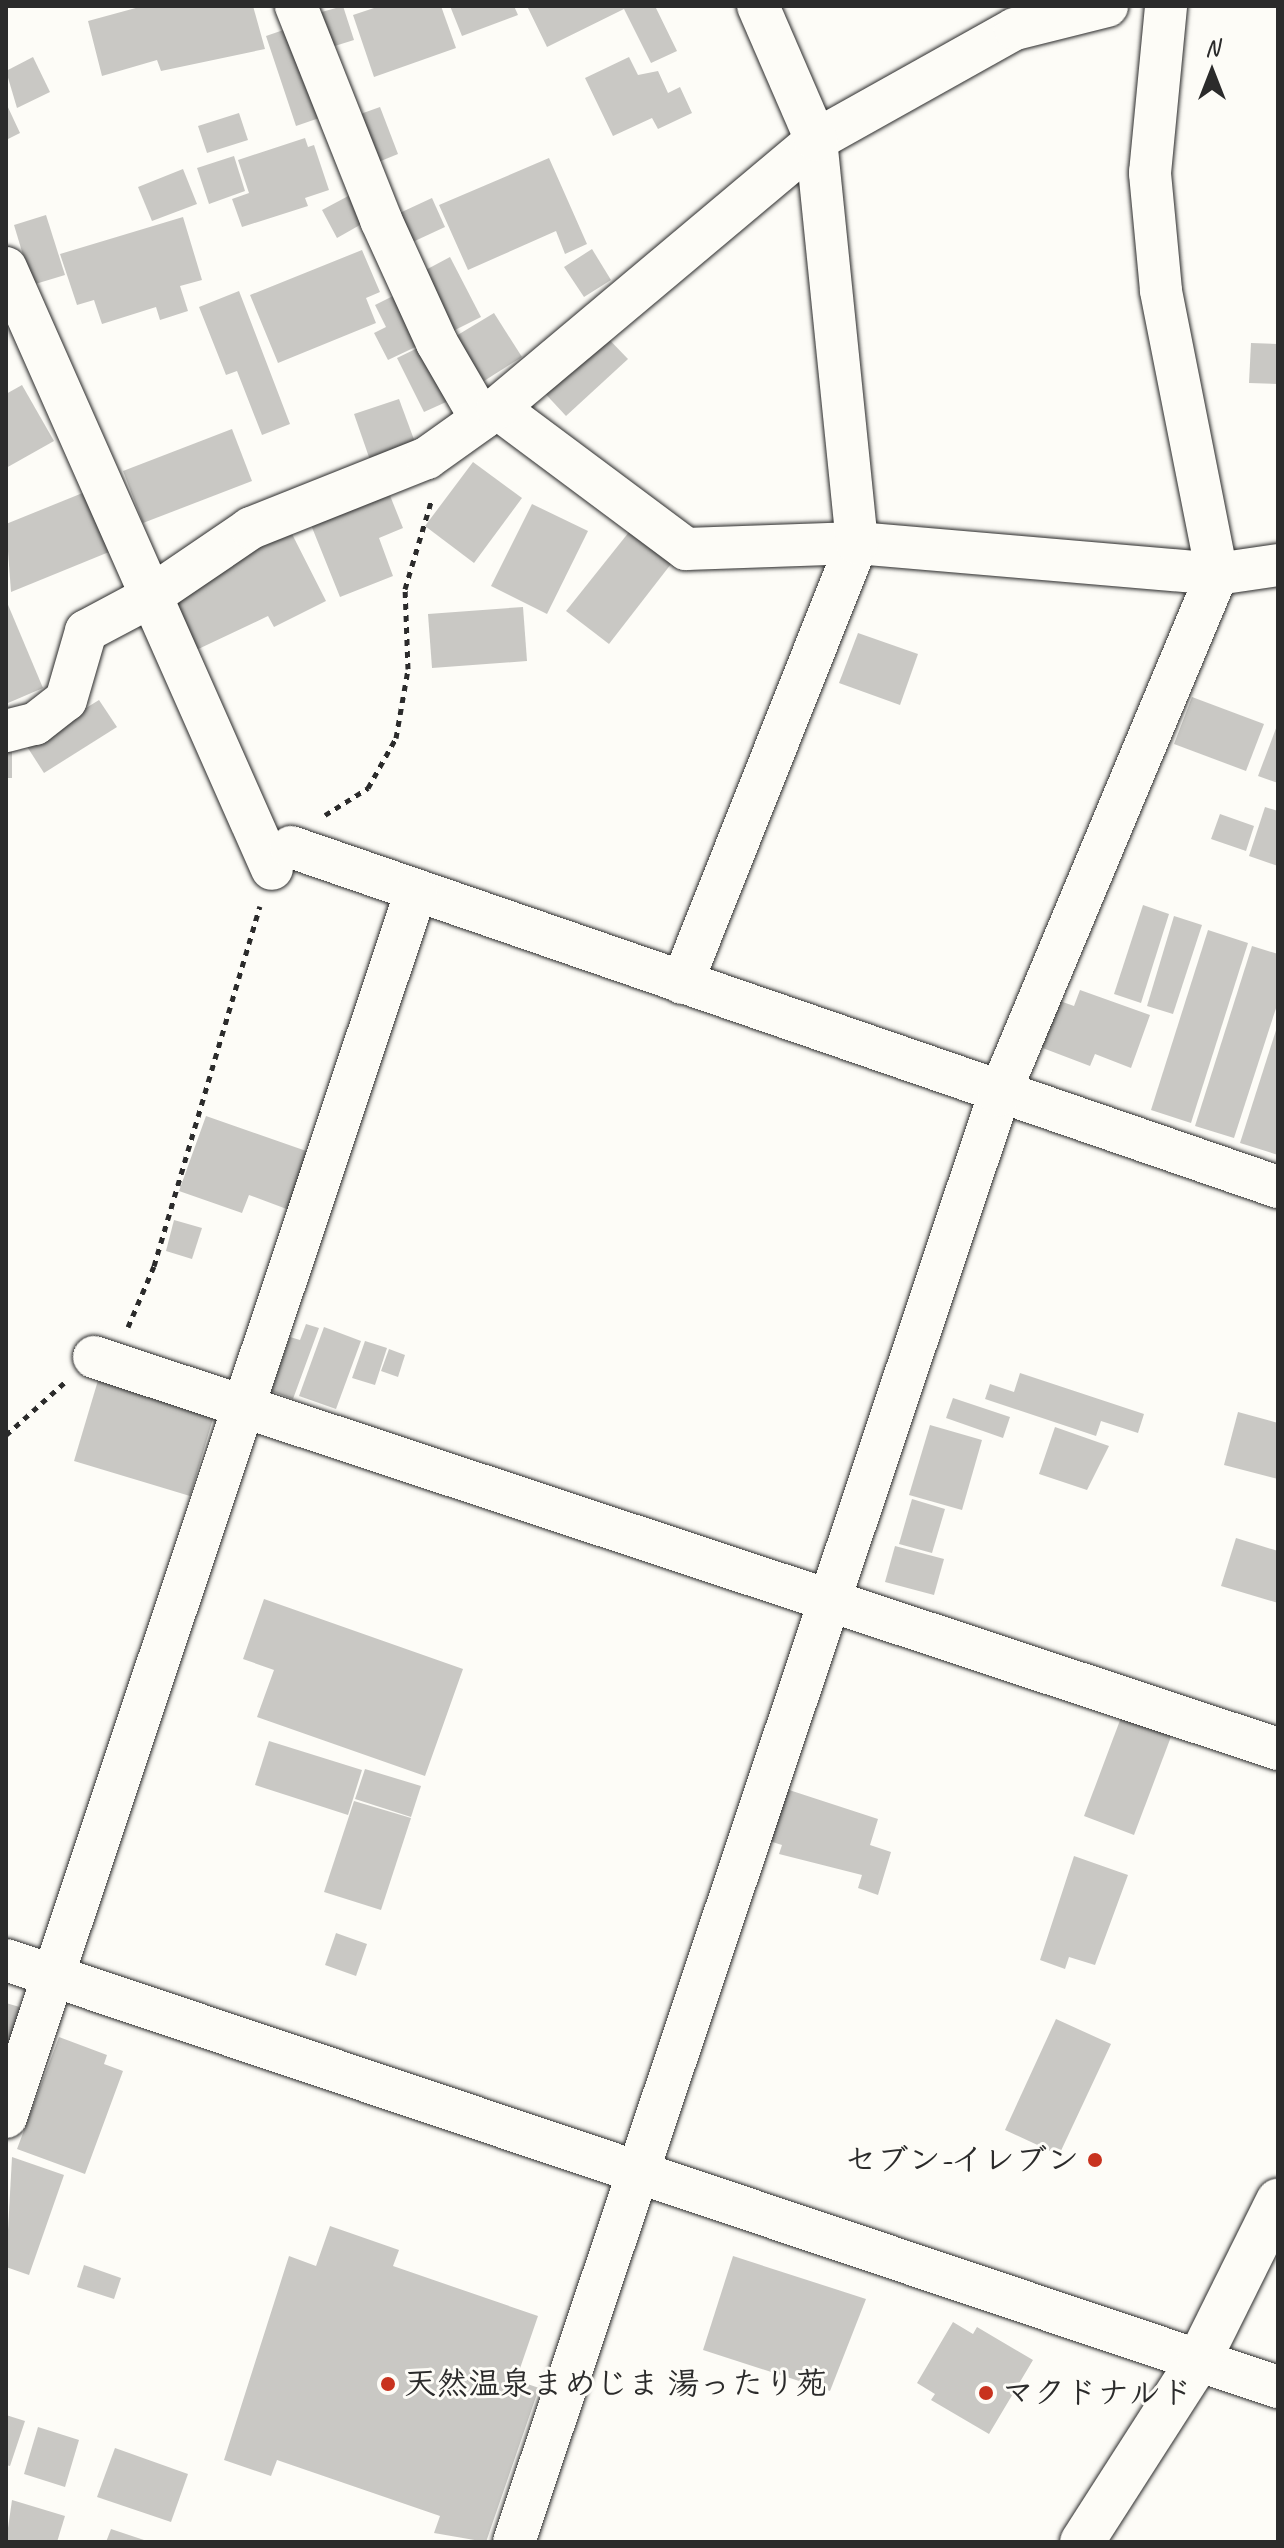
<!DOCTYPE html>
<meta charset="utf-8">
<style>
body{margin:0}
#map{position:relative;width:1284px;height:2548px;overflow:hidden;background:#fdfcf7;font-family:Caveat,"Klee One",sans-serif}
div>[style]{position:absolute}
.building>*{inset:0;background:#c9c8c4}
.path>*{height:5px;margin-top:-2.5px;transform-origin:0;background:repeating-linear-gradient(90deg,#2b2b2b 0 6px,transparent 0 12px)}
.roads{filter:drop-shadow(0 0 2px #2b2b2b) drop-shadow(0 0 2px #2b2b2b)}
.minor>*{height:42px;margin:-21px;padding:0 21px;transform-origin:21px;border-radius:21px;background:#fdfcf7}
.major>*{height:44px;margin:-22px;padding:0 22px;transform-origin:22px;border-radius:22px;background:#fdfcf7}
.dots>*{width:22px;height:22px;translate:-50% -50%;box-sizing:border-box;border:4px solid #fdfcf7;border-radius:50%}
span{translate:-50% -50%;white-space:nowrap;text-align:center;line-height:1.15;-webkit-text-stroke:6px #fdfcf7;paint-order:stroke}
.poi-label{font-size:32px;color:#2b2b2b;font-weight:700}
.right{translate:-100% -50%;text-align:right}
.left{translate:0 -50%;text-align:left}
.frame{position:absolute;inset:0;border:8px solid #2b2b2b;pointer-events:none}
.north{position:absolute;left:1172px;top:32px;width:80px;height:80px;-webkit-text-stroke:6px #fdfcf7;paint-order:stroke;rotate:0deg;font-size:22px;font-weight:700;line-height:32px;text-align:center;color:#2b2b2b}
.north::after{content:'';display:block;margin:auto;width:28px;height:36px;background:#2b2b2b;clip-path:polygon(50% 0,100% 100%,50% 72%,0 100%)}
</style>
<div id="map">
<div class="building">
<i style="clip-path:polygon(143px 6px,253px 6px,265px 49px,161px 71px,157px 60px,102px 76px,88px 21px)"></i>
<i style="clip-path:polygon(343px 6px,354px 40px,322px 50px,311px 15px)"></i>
<i style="clip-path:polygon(380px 6px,441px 6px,456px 48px,374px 77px,353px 15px)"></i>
<i style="clip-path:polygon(450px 6px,514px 6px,518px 15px,462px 36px)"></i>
<i style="clip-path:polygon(527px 6px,655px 6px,677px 51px,651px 63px,624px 9px,547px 47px)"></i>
<i style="clip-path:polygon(298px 25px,328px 115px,296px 126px,266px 36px)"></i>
<i style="clip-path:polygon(33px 57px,50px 92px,17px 108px,6px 71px)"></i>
<i style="clip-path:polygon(629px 57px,638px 75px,658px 71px,668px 93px,680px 87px,692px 113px,658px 129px,652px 118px,613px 136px,585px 78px)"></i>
<i style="clip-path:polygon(6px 103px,20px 133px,6px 140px)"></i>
<i style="clip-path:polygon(380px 107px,398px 154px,371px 165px,352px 117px)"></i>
<i style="clip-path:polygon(239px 113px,248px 140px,207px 153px,198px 126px)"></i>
<i style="clip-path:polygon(305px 138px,308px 147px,314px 145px,329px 190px,305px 198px,308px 206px,242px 227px,232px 199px,249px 193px,238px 160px)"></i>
<i style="clip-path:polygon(234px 156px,245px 191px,209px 204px,197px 168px)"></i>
<i style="clip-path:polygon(549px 158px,587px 244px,565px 254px,556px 231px,468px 270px,439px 205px)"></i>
<i style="clip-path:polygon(183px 169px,197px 204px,152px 221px,138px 187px)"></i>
<i style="clip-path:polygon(352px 194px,367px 221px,337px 238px,322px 210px)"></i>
<i style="clip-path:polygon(432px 198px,445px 227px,404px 246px,391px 217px)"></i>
<i style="clip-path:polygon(46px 215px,65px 275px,32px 285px,14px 225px)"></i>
<i style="clip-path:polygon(183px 217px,202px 280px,180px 286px,188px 311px,160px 320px,156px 307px,102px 324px,94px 300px,77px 305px,60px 254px)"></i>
<i style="clip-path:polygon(592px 249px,611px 280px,584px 297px,564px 267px)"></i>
<i style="clip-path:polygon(362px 250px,380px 292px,366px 298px,376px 323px,278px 363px,250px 295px)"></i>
<i style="clip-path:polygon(450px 257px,481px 317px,451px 332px,420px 273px)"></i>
<i style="clip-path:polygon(239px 291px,290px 424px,262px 435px,237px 371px,226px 375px,199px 307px)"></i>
<i style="clip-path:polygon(401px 292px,426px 342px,388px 360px,374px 333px,386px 327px,375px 305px)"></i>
<i style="clip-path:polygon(494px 313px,522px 357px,484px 381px,456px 336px)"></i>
<i style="clip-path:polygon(601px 331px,628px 359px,566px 416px,540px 388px)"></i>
<i style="clip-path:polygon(428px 343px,455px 398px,424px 412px,397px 358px)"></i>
<i style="clip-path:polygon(1251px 343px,1278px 344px,1278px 384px,1249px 383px)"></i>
<i style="clip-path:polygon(22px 385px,54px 441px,6px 468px,6px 394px)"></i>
<i style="clip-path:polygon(399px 399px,416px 445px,370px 460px,354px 414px)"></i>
<i style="clip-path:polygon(232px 429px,252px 481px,143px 523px,123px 471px)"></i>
<i style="clip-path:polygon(473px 462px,522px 498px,474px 563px,425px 526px)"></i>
<i style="clip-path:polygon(387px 488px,403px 528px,379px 538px,393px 576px,340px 597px,309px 520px)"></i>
<i style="clip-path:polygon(85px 492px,109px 552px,11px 592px,6px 524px)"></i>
<i style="clip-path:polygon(532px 504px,588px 531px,547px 614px,491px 586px)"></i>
<i style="clip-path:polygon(291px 532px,326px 601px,274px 627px,268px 616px,192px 652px,164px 595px)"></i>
<i style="clip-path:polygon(629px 532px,671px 564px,609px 644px,566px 611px)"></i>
<i style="clip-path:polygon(6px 600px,43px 688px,8px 703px,6px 697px)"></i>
<i style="clip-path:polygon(523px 607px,527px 661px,432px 668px,428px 614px)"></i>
<i style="clip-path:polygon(858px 633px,918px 654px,900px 705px,839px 683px)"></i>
<i style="clip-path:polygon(1192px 697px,1264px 724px,1246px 771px,1174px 744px)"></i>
<i style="clip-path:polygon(99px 700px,117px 727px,44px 773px,26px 745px)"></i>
<i style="clip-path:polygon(1278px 723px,1278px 783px,1258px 776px)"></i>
<i style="clip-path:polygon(6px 742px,12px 742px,12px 778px,6px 778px)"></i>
<i style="clip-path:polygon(1265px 807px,1278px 811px,1278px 866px,1249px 856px)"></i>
<i style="clip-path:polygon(1220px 814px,1254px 826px,1246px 851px,1211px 839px)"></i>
<i style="clip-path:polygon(1143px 905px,1169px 914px,1141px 1003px,1114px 994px)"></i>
<i style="clip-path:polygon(1174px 916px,1202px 925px,1173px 1014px,1147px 1006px)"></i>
<i style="clip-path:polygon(1208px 930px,1248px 943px,1191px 1123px,1151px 1110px)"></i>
<i style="clip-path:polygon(1252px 946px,1278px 954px,1278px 1002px,1234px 1138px,1195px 1126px)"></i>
<i style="clip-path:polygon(1080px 990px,1150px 1015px,1131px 1068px,1095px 1054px,1090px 1066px,1040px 1047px,1057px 1000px,1074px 1006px)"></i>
<i style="clip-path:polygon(1278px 1024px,1278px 1155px,1240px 1143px)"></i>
<i style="clip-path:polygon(206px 1116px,312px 1153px,292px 1211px,249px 1195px,242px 1213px,179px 1191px)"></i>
<i style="clip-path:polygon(174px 1220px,202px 1228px,192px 1259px,166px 1251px)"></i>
<i style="clip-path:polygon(306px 1324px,319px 1328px,293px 1399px,271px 1391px,290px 1337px,300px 1340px)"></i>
<i style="clip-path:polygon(324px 1327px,361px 1341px,336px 1409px,299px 1396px)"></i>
<i style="clip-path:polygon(365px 1341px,387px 1348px,375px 1385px,352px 1378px)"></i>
<i style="clip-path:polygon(389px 1349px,405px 1355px,398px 1377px,381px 1371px)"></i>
<i style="clip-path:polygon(1020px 1373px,1144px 1414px,1138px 1433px,1101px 1421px,1096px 1436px,985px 1399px,990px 1384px,1014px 1392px)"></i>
<i style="clip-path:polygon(99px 1377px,215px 1412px,190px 1496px,74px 1461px)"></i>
<i style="clip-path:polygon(953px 1398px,1010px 1417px,1003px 1438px,946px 1418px)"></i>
<i style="clip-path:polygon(1238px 1412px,1278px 1423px,1278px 1479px,1224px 1465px)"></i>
<i style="clip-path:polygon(930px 1425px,982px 1440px,962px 1510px,909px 1495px)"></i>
<i style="clip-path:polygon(1055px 1427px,1109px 1446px,1087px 1490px,1039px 1474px)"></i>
<i style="clip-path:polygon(912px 1499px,945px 1509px,932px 1553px,899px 1544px)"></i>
<i style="clip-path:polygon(1236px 1538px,1278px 1551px,1278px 1603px,1221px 1586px)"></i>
<i style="clip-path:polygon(895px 1546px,944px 1559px,934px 1595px,885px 1582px)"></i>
<i style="clip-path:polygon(264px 1599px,463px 1669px,425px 1776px,257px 1717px,274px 1670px,243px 1659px)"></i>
<i style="clip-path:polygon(1122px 1715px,1172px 1734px,1134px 1835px,1084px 1816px)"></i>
<i style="clip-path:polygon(269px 1741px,362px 1770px,348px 1815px,255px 1785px)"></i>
<i style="clip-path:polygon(365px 1769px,421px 1786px,411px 1817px,355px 1799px)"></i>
<i style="clip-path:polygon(783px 1788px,878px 1819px,870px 1845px,891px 1852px,878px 1895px,858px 1888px,862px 1875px,779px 1854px,782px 1845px,766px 1840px)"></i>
<i style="clip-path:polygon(354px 1801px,411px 1818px,381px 1910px,324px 1892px)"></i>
<i style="clip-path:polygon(1074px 1856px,1128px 1875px,1095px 1965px,1069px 1957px,1065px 1969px,1040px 1960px)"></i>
<i style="clip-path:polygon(336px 1933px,367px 1944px,356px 1976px,325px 1965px)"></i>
<i style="clip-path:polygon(6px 2003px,23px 2008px,12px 2043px,6px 2041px)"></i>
<i style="clip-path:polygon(1056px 2019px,1111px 2044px,1059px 2155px,1005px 2130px)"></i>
<i style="clip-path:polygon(59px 2037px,107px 2055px,104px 2064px,123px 2071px,85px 2174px,17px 2149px)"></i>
<i style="clip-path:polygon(12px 2157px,64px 2175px,29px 2275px,6px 2267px)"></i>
<i style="clip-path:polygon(330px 2226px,399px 2250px,393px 2266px,538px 2316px,516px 2380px,539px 2388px,486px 2542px,434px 2533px,440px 2516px,277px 2460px,271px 2476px,224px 2460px,289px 2256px,316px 2266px)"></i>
<i style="clip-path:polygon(733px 2256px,866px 2299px,830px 2391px,703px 2350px)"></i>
<i style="clip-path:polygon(84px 2265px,121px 2278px,114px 2299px,77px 2287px)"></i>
<i style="clip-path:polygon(953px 2322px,973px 2334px,977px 2327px,1033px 2360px,989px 2434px,931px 2400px,935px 2394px,917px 2383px)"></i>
<i style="clip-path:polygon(6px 2415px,25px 2421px,10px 2466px,6px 2465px)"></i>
<i style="clip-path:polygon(38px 2427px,79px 2440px,65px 2487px,24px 2474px)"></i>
<i style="clip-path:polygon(115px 2448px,188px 2474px,171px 2522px,97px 2497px)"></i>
<i style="clip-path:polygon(12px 2500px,65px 2516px,57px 2542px,6px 2542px)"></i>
<i style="clip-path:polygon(111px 2529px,147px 2541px,147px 2542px,106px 2542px)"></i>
</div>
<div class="path">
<i style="left:325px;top:815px;width:51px;rotate:-32.1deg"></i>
<i style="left:368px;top:788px;width:57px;rotate:-60.8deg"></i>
<i style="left:396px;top:738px;width:70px;rotate:-80.1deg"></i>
<i style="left:408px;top:669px;width:80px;rotate:-92.1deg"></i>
<i style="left:405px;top:589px;width:91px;rotate:-73.4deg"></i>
<i style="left:128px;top:1327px;width:66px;rotate:-66.9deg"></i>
<i style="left:154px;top:1266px;width:375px;rotate:-73.6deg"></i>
<i style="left:6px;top:1435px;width:78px;rotate:-41.9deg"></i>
</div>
<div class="roads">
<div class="minor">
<i style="left:296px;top:6px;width:230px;rotate:68.3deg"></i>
<i style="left:381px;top:220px;width:135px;rotate:65.5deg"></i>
<i style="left:437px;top:343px;width:88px;rotate:59.9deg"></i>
<i style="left:6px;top:268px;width:657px;rotate:66.13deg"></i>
<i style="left:497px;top:408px;width:236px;rotate:36.7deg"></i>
<i style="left:686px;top:549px;width:171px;rotate:-2deg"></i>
<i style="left:857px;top:543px;width:361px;rotate:4.9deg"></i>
<i style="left:1217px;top:574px;width:62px;rotate:-8.4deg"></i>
<i style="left:6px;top:731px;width:30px;rotate:-14deg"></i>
<i style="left:35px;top:724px;width:39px;rotate:-38deg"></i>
<i style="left:66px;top:700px;width:72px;rotate:-73.8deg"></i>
<i style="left:86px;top:631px;width:70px;rotate:-28deg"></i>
<i style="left:148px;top:598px;width:125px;rotate:-34.2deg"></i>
<i style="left:251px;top:528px;width:189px;rotate:-21.7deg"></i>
<i style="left:427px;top:458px;width:86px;rotate:-35.5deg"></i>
<i style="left:497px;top:408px;width:417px;rotate:-40deg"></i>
<i style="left:816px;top:140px;width:228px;rotate:-29.2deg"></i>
<i style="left:1015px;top:29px;width:95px;rotate:-14deg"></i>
<i style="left:291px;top:847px;width:1044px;rotate:19.01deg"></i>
<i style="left:682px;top:983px;width:474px;rotate:-68.3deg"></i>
<i style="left:857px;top:543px;width:405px;rotate:-95.8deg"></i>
<i style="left:816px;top:140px;width:146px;rotate:-113.4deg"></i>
<i style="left:94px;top:1357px;width:1247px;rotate:18.32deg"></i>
<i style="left:6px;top:1960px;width:1342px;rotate:18.56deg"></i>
<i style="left:6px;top:2117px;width:1293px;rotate:-71.51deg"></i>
<i style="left:514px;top:2542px;width:1526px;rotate:-71.47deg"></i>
<i style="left:999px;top:1095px;width:565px;rotate:-67.29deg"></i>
<i style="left:1217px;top:574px;width:289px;rotate:-101.2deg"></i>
<i style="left:1161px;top:290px;width:118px;rotate:-95.4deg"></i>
<i style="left:1150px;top:173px;width:168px;rotate:-84.5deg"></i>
</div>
<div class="major">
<i style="left:1082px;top:2542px;width:216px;rotate:-57.3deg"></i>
<i style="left:1199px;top:2360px;width:178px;rotate:-63.6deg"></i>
</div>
</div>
<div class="dots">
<i style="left:1095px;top:2160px;background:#c8321e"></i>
<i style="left:388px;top:2384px;background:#c8321e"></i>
<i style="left:986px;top:2393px;background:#c8321e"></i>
</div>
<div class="poi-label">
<span class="right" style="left:1079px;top:2160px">セブン-イレブン</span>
<span class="left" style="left:404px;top:2384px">天然温泉まめじま 湯ったり苑</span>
<span class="left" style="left:1002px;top:2393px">マクドナルド</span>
</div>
<div class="frame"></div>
<div class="north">N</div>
</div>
